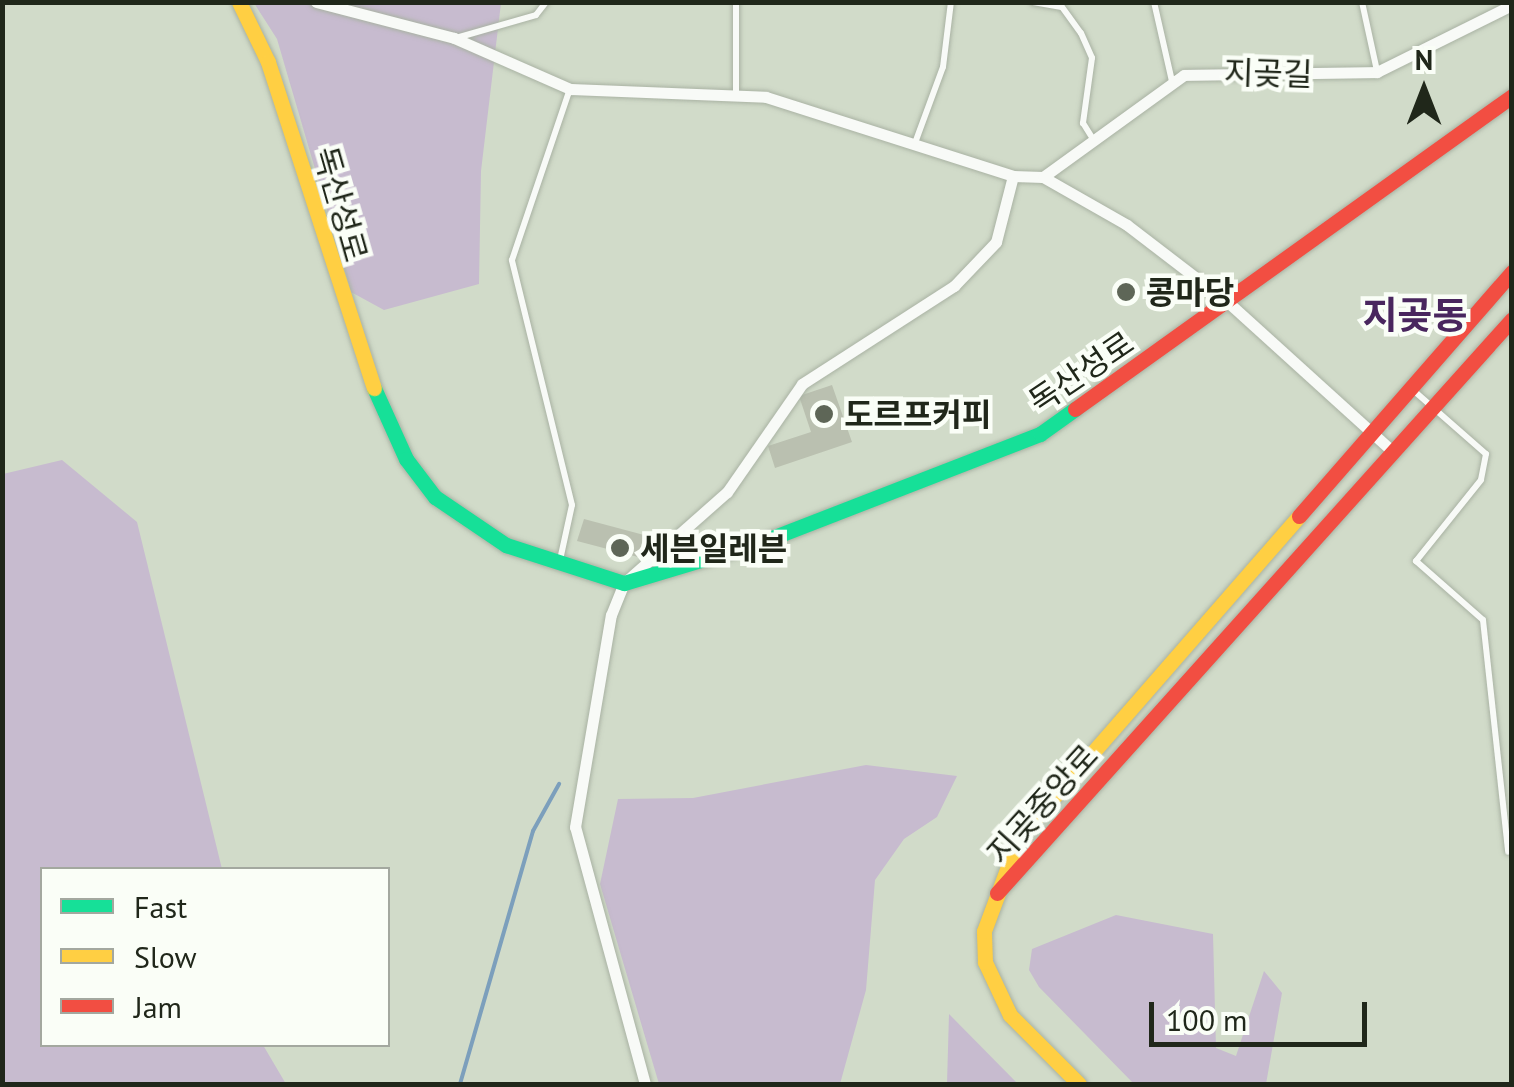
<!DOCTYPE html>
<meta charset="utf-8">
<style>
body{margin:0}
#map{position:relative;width:1514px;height:1087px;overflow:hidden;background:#d1dbc9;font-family:"PT Sans","Noto Sans KR",sans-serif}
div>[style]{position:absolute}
.green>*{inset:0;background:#c7bbcf}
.stream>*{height:4px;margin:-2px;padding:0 2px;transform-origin:2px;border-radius:2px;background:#7c9fbc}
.building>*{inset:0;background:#bac0b0}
.roads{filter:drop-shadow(0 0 2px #a9b2a3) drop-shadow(0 0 2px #a9b2a3)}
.lane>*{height:6px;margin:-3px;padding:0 3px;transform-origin:3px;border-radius:3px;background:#f8faf7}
.street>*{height:11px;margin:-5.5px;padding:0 5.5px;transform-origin:5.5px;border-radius:5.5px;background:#f8faf7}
.fast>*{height:15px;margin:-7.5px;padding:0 7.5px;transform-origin:7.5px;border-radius:7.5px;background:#16e098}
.slow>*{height:15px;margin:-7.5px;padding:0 7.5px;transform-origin:7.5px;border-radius:7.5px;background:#ffcf43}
.jam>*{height:15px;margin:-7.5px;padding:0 7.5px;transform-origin:7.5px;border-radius:7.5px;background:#f24e42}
.dots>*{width:28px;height:28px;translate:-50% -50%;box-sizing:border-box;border:5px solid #fafef7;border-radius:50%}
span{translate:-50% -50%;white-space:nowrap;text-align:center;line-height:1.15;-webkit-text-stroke:9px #fafef7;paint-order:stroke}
.street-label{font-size:32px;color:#20271a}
.poi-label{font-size:32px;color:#20271a;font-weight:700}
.left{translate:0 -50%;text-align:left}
.quarter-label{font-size:38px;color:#49265e;font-weight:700}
.frame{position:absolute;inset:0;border:5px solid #20271a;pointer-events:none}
.legend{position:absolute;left:40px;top:867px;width:350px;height:180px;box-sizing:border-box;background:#fafef7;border:2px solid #a3a89f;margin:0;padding:12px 18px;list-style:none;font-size:30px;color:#20271a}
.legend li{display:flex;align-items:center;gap:20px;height:50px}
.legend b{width:50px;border:2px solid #a3a89f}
.north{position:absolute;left:1374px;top:40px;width:100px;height:100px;-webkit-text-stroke:8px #fafef7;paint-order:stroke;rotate:0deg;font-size:28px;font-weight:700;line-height:40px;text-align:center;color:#20271a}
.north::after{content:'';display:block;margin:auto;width:35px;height:45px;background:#20271a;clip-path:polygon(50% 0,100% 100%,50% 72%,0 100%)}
.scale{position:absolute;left:1149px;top:1002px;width:218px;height:45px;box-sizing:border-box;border:5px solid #20271a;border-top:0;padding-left:12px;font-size:30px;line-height:35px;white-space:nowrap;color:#20271a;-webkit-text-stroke:8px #fafef7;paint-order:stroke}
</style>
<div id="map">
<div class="green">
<i style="clip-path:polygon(254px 3px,501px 3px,481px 171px,479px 284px,384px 310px,351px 292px,277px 39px)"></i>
<i style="clip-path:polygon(62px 460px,137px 522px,222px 869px,42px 870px,42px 1044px,263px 1045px,286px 1084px,3px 1084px,3px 474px)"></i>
<i style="clip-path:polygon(866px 765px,957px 776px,937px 817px,904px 839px,875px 880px,866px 990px,840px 1084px,659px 1084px,600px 884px,618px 799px,693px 798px)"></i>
<i style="clip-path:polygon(1116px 915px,1213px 934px,1216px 1048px,1236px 1056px,1264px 971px,1282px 993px,1266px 1084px,1134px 1084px,1039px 987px,1029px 970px,1032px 949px)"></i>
<i style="clip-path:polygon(949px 1014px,1018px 1084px,947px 1084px)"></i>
</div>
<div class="stream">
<i style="left:460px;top:1084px;width:263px;rotate:-73.9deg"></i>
<i style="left:533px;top:831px;width:54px;rotate:-61deg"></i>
</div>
<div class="building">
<i style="clip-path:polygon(832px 385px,852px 442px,775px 468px,768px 446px,811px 432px,799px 396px)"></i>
<i style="clip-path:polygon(584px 519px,644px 535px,638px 557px,577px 541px)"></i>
</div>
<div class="roads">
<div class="lane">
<i style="left:736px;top:2px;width:93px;rotate:90deg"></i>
<i style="left:1033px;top:2px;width:29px;rotate:10deg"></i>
<i style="left:1062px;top:7px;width:32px;rotate:54deg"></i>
<i style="left:1081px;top:33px;width:27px;rotate:66deg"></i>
<i style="left:1092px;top:58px;width:66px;rotate:97.9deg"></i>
<i style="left:1083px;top:123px;width:15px;rotate:58deg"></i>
<i style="left:1154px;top:2px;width:81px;rotate:77.2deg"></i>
<i style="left:1362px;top:2px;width:71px;rotate:77.7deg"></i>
<i style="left:456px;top:38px;width:83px;rotate:-16deg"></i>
<i style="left:536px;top:15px;width:16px;rotate:-52deg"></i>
<i style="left:915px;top:143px;width:81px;rotate:-69.8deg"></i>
<i style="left:943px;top:67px;width:65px;rotate:-83deg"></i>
<i style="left:1413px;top:390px;width:97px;rotate:41.2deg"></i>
<i style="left:1486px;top:454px;width:26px;rotate:101deg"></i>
<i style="left:1481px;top:480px;width:104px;rotate:128.7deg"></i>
<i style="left:1416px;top:561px;width:89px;rotate:41.4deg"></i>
<i style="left:1483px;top:620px;width:233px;rotate:83.8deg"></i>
<i style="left:560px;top:560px;width:56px;rotate:-77.7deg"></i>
<i style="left:572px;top:505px;width:252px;rotate:-103.8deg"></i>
<i style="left:512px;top:260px;width:181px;rotate:-71.3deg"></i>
</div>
<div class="street">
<i style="left:316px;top:2px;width:143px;rotate:14.6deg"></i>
<i style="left:454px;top:38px;width:127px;rotate:23.7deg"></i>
<i style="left:570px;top:89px;width:196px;rotate:2.3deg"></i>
<i style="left:766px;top:97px;width:259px;rotate:17.7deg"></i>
<i style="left:1013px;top:176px;width:30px;rotate:2deg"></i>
<i style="left:1043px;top:177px;width:97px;rotate:29.7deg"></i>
<i style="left:1127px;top:225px;width:130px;rotate:37.5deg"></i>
<i style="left:1230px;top:304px;width:215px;rotate:42.2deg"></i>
<i style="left:1043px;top:177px;width:174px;rotate:-35.9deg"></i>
<i style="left:1184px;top:75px;width:193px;rotate:-0.9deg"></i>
<i style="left:1377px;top:72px;width:151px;rotate:-26.4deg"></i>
<i style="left:645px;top:1084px;width:266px;rotate:-105.2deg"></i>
<i style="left:575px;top:827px;width:215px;rotate:-80.4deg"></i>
<i style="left:611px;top:615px;width:35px;rotate:-68deg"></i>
<i style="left:624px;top:583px;width:137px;rotate:-41.5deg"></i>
<i style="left:727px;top:492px;width:131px;rotate:-55.2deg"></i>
<i style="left:802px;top:384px;width:181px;rotate:-32.8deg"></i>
<i style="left:954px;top:286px;width:61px;rotate:-46.3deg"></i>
<i style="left:996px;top:242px;width:68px;rotate:-75.6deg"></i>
</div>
<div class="fast">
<i style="left:374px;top:388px;width:78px;rotate:65.7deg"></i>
<i style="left:406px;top:459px;width:48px;rotate:52.7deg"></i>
<i style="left:435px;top:497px;width:86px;rotate:34.1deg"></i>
<i style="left:506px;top:545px;width:124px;rotate:17.9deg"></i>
<i style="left:624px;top:583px;width:146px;rotate:-16.7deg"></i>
<i style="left:764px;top:541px;width:296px;rotate:-21.2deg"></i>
<i style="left:1040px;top:434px;width:43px;rotate:-35.5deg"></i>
</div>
<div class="slow">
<i style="left:239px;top:2px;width:67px;rotate:64.2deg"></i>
<i style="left:268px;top:62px;width:343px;rotate:72deg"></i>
<i style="left:1079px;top:1084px;width:98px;rotate:-135deg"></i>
<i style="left:1010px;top:1015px;width:59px;rotate:-115.3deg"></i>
<i style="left:985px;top:962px;width:31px;rotate:-92deg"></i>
<i style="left:984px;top:931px;width:100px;rotate:-69.6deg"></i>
<i style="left:1019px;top:837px;width:426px;rotate:-48.9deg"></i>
</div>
<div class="jam">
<i style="left:1075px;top:409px;width:538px;rotate:-35.61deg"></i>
<i style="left:1299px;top:516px;width:324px;rotate:-48.9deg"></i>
<i style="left:997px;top:893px;width:771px;rotate:-48.1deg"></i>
</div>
</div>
<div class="dots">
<i style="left:1126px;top:292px;background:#5e6657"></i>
<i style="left:824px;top:414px;background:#5e6657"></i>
<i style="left:620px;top:548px;background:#5e6657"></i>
</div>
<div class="street-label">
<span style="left:1268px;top:73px;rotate:2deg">지곶길</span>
<span style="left:341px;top:204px;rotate:74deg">독산성로</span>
<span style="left:1081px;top:372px;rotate:-34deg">독산성로</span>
<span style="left:1042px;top:804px;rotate:-48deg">지곶중앙로</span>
</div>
<div class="poi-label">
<span class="left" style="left:1146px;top:292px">콩마당</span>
<span class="left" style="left:844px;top:414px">도르프커피</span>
<span class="left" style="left:640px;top:548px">세븐일레븐</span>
</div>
<div class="quarter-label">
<span style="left:1415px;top:315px">지곶동</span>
</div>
<div class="frame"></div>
<ul class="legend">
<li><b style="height:12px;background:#16e098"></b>Fast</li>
<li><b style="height:12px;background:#ffcf43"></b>Slow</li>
<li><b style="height:12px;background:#f24e42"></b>Jam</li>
</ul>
<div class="north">N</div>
<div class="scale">100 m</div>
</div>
